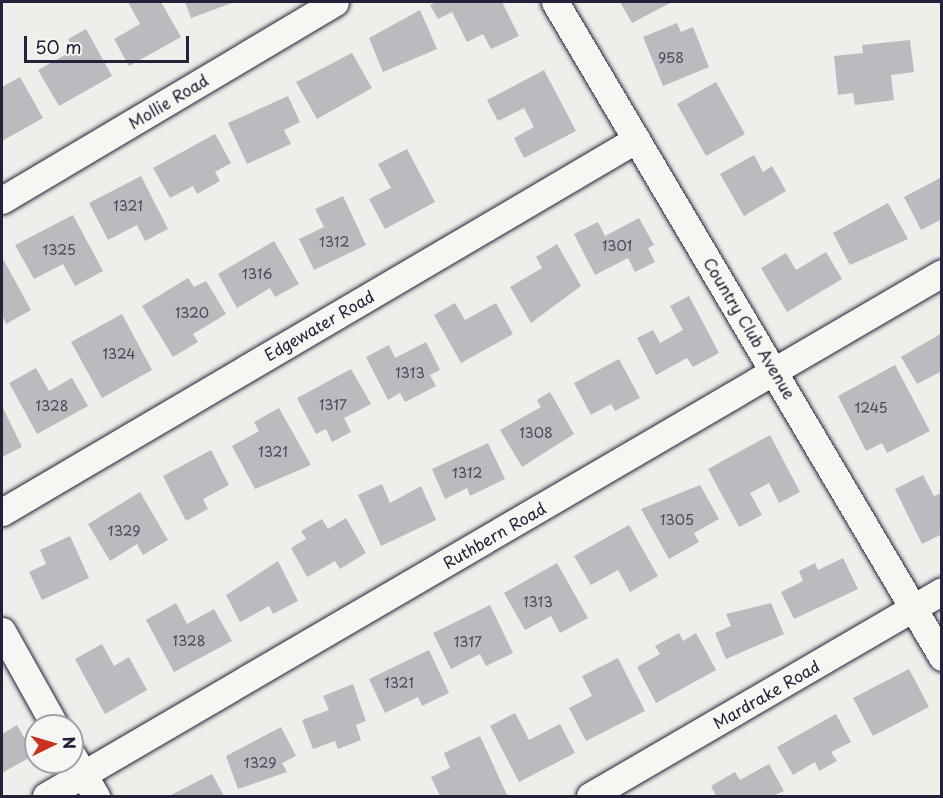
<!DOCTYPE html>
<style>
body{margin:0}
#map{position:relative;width:943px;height:798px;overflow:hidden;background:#eeeeeb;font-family:"Playpen Sans",sans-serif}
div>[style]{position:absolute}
.building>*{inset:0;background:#bbbbbf}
.roads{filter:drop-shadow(0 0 2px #22223b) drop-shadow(0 0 2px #22223b)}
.street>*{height:27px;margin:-13.5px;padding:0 13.5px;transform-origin:13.5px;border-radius:13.5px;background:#f6f6f2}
span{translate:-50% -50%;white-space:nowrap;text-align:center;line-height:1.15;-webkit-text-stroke:4.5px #f6f6f2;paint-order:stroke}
.number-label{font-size:14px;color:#48485c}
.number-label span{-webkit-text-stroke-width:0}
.street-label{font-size:16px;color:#22223b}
.frame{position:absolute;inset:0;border:3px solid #22223b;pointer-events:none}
.north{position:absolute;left:24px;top:714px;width:60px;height:60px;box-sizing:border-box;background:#f6f6f2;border:2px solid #a1a1a9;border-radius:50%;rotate:85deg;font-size:16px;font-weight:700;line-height:24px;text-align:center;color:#22223b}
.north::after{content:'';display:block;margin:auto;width:21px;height:27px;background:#c8321e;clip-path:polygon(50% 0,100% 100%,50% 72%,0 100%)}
.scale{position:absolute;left:24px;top:36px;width:165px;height:27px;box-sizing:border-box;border:3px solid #22223b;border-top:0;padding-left:8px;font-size:18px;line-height:21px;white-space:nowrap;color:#22223b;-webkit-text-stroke:4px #f6f6f2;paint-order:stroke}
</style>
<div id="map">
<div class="building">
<i style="clip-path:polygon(128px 2px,161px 2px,181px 37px,129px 66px,114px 39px,140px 24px)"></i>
<i style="clip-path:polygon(185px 2px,235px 2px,191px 18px)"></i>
<i style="clip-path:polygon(437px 2px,502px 2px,519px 36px,491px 49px,483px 34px,467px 42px,452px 12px,438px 19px,430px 5px)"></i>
<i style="clip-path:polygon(620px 2px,672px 2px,632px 23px)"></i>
<i style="clip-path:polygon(420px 10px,437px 49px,383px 72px,369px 38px)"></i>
<i style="clip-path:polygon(677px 23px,681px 32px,693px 27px,709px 67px,663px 86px,643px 37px)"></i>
<i style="clip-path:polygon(86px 29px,112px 76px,59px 106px,38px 70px,74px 50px,68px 39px)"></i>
<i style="clip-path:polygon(910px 40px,914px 72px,891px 75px,894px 100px,855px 105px,853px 93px,838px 95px,834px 56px,863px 53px,862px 45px)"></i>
<i style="clip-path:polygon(352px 53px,372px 88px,317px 119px,296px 82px)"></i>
<i style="clip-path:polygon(544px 70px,576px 131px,524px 158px,514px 138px,534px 127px,524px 108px,498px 121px,487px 100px)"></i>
<i style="clip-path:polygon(20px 77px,43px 118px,2px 141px,2px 87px)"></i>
<i style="clip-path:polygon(716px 82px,745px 134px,706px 156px,677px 104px)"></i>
<i style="clip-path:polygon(288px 96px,300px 122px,284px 130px,291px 144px,247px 164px,228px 123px)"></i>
<i style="clip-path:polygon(215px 134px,231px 163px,215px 172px,220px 181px,197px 194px,193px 186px,170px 198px,153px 168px)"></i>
<i style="clip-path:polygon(407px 149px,435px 202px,385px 229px,369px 199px,391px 188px,378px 164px)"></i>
<i style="clip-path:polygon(754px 155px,763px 172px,772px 166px,786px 191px,744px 216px,720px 174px)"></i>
<i style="clip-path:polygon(141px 176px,168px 229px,145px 241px,137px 225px,108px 240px,89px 203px)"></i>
<i style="clip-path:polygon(942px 177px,942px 219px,921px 230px,904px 197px)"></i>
<i style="clip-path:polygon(343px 196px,366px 245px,314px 270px,299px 239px,324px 227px,315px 209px)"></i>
<i style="clip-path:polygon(888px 203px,908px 239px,850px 265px,833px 233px)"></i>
<i style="clip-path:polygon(73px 215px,103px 271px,75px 286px,63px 264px,34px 279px,15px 245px)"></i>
<i style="clip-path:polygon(639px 218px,654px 245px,648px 248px,655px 262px,635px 272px,628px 258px,595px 275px,574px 234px,598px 222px,605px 236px)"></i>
<i style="clip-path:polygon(274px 241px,299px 284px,275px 297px,270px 288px,237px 308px,218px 274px)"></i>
<i style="clip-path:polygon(557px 244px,581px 286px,531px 323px,510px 287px,542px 268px,536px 257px)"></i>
<i style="clip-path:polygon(826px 252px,842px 279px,787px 312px,761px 268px,786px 253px,796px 270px)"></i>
<i style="clip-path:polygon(2px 257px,31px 310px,6px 324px,2px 315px)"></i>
<i style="clip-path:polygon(188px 278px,194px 287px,206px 281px,226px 314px,193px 334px,198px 342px,173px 357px,142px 306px)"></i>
<i style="clip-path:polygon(689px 296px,719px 353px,693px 367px,687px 358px,656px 375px,637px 338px,653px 330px,660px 343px,683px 330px,670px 306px)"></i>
<i style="clip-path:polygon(455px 303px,465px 320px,496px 303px,513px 334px,461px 363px,434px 315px)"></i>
<i style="clip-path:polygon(122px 314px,152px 370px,102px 398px,71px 342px)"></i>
<i style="clip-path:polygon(942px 333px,942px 371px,917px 384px,901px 357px)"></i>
<i style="clip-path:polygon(426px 342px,440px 370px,430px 375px,436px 386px,405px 402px,400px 393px,388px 400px,366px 357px,389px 345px,395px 358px)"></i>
<i style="clip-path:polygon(619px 359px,640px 398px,615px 411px,611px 404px,591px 415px,574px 383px)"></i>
<i style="clip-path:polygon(895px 365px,930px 431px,887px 453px,882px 443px,866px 451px,838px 396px)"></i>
<i style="clip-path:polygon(36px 368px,49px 391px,72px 378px,88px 406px,37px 434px,9px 383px)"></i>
<i style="clip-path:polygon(351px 369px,371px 404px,344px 418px,351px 432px,332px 442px,326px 429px,316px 434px,297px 398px)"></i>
<i style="clip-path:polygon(550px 392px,574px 434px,522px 467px,500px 430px,541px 407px,537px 400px)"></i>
<i style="clip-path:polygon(2px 406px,22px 447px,2px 457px)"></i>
<i style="clip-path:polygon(279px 408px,311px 465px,255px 489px,232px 446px,259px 431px,254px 422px)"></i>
<i style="clip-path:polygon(770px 435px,800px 492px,779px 503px,769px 483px,750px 493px,762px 515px,739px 527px,708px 469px)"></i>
<i style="clip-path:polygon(488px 443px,505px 479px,470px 496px,467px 488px,445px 499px,432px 469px)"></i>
<i style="clip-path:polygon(211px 450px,229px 485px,203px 499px,208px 509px,186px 521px,163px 476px)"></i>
<i style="clip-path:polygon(923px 475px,934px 496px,942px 493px,942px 534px,922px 544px,895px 489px)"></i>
<i style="clip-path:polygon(382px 484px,390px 503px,421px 486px,436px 520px,381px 546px,358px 495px)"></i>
<i style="clip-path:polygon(700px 485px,719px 519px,694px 533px,699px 542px,669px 559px,641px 509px)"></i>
<i style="clip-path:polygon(140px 492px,168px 540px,143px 555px,137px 544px,110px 561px,88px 524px)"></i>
<i style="clip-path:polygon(346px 518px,366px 553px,340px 569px,335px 561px,307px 577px,291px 548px,306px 539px,301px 531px,322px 519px,328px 529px)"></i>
<i style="clip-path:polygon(629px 525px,658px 576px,630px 592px,618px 570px,591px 585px,574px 556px)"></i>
<i style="clip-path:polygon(70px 536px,89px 578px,42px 600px,29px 572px,46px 564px,40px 550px)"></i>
<i style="clip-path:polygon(843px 558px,858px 589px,794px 619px,781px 592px,803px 581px,799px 571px,815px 563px,818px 570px)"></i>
<i style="clip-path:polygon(278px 561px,298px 601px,273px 614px,269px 606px,240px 622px,226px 595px)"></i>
<i style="clip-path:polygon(557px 563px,588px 618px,560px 633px,551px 616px,525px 630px,504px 593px)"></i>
<i style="clip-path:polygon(176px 603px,187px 624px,214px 609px,232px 641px,174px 672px,146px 620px)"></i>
<i style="clip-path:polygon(771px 603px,784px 634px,726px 659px,715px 633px,731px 626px,726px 614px)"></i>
<i style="clip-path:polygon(490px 605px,513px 653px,486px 666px,480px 654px,451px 669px,433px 633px)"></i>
<i style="clip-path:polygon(679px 633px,683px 641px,696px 633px,716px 670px,656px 703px,637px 667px,660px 654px,655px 646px)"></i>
<i style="clip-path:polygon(102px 644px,114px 666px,129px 657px,147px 690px,105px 714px,75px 659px)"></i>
<i style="clip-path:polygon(429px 650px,449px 693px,422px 706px,418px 697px,385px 713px,369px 679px)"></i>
<i style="clip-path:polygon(618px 658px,645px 711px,586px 741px,569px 708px,592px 696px,582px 676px)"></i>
<i style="clip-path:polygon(909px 669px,929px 707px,873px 736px,853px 698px)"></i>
<i style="clip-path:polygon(353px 684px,366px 721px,356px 725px,361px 740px,338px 749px,335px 741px,313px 749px,302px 720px,329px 710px,323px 696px)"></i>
<i style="clip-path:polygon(515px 713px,529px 740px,560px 724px,575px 753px,519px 782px,490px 726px)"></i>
<i style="clip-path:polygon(836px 714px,851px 742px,831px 752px,837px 761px,819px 771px,815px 762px,793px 775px,777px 747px)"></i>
<i style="clip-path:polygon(17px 725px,34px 755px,2px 773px,2px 734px)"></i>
<i style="clip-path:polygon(281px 727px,296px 756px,282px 763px,287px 772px,238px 789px,226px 756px)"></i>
<i style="clip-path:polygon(480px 736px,507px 795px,440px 796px,431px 777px,450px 768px,444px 753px)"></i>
<i style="clip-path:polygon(769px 764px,784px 791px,773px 796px,716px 796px,711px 786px,735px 772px,740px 780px)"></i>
<i style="clip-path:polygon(212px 774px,224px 796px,169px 796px)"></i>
</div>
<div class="roads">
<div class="street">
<i style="left:555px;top:2px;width:761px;rotate:59.42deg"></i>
<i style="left:2px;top:200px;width:387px;rotate:-30.7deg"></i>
<i style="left:2px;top:512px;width:736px;rotate:-30.43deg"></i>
<i style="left:2px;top:631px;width:109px;rotate:60.8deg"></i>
<i style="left:72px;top:755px;width:48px;rotate:59.7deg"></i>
<i style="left:46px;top:796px;width:1037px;rotate:-30.27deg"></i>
<i style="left:590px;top:796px;width:407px;rotate:-30.2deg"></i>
</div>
</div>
<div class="number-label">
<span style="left:671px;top:58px">958</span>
<span style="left:128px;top:206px">1321</span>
<span style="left:334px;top:242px">1312</span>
<span style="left:617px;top:246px">1301</span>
<span style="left:59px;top:250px">1325</span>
<span style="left:257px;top:274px">1316</span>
<span style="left:192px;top:313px">1320</span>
<span style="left:119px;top:354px">1324</span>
<span style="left:410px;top:373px">1313</span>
<span style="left:333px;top:405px">1317</span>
<span style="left:52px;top:406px">1328</span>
<span style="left:871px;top:408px">1245</span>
<span style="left:536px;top:433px">1308</span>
<span style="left:273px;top:452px">1321</span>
<span style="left:467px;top:473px">1312</span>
<span style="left:677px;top:520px">1305</span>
<span style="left:124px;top:531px">1329</span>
<span style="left:538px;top:602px">1313</span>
<span style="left:189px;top:641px">1328</span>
<span style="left:468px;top:642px">1317</span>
<span style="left:399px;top:683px">1321</span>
<span style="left:260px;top:763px">1329</span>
</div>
<div class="street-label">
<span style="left:168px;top:101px;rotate:-31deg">Mollie Road</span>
<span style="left:319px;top:325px;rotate:-30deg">Edgewater Road</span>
<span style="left:750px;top:328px;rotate:59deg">Country Club Avenue</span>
<span style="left:494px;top:535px;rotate:-30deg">Ruthbern Road</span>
<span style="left:766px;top:694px;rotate:-30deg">Mardrake Road</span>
</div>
<div class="frame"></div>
<div class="north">N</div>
<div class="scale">50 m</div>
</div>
